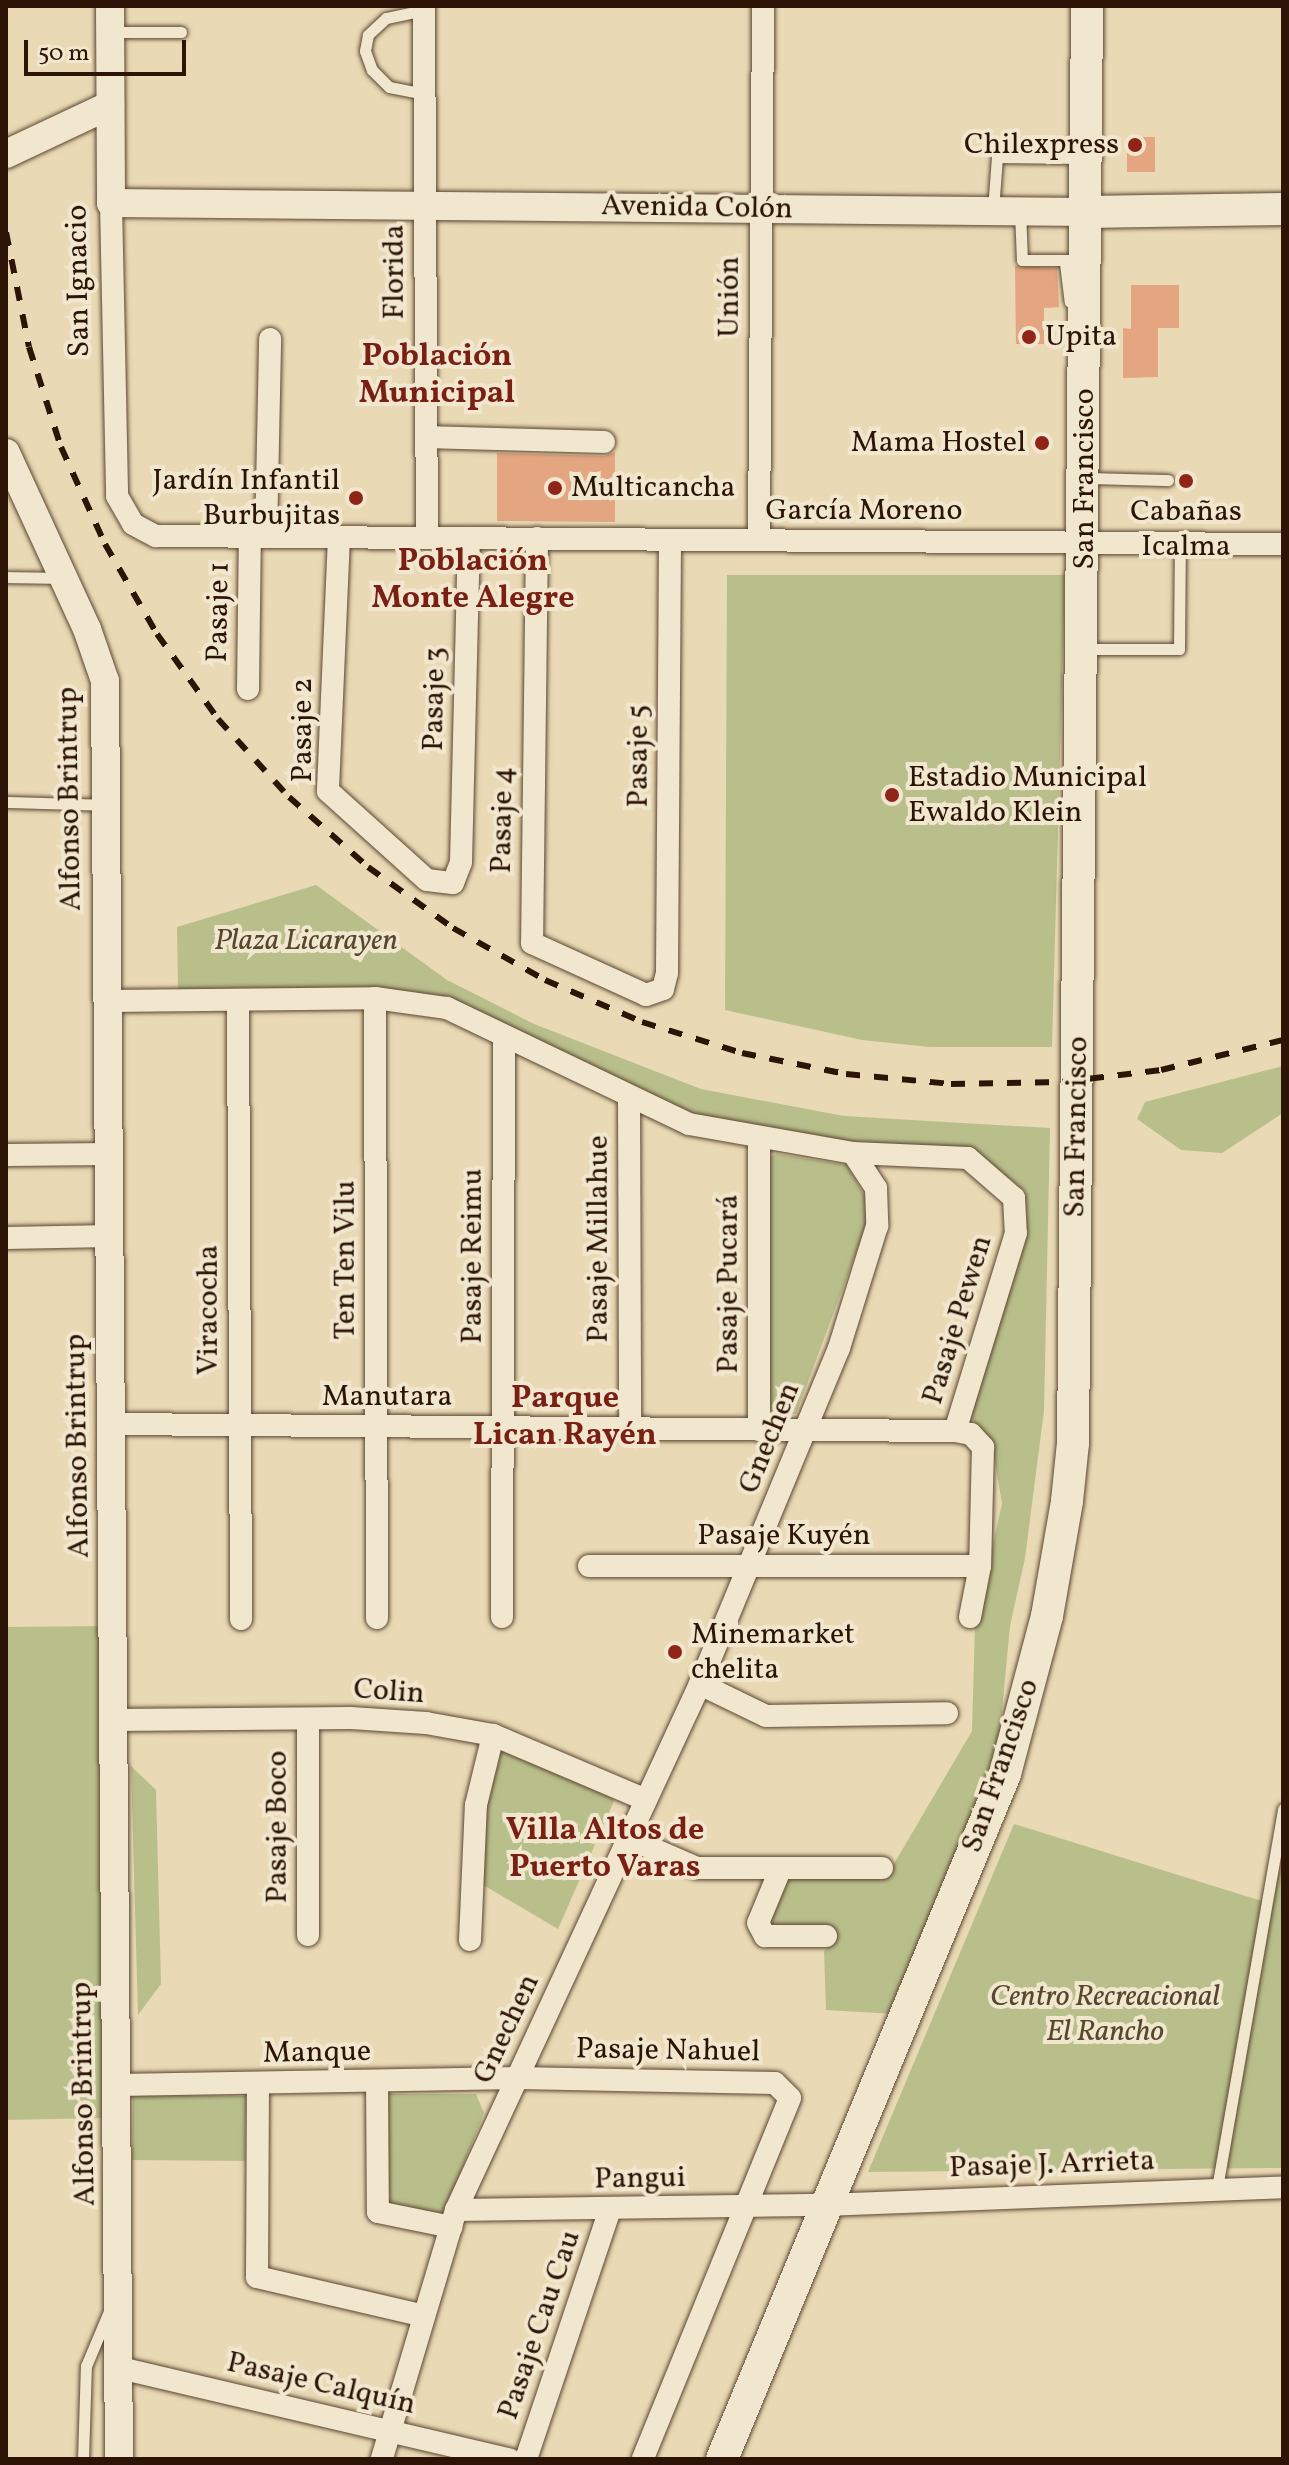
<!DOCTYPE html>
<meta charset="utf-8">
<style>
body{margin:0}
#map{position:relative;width:1289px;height:2465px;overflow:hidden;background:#e9d9b4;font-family:Vollkorn,serif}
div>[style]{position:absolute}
.green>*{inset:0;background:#b9bf8b}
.building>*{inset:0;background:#e3a680}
.roads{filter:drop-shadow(0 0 2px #5b4632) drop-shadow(0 0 2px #5b4632)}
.service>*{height:11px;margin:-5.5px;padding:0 5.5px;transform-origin:5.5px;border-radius:5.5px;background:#f1e6ce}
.minor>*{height:22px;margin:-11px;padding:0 11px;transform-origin:11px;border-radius:11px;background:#f1e6ce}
.tertiary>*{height:28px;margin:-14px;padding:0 14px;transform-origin:14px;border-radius:14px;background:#f1e6ce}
.secondary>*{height:32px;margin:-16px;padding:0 16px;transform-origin:16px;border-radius:16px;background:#f1e6ce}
.rail>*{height:6px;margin-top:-3px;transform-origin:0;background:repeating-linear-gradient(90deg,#2c1506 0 14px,transparent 0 28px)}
.dots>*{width:22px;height:22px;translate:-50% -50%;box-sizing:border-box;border:4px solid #f1e6ce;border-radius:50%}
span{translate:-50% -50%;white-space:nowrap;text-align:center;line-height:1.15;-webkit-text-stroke:8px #f1e6ce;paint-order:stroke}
.poi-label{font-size:30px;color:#2c1506}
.right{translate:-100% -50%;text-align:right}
.left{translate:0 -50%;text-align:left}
.street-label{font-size:30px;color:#2c1506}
.park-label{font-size:30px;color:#56482e;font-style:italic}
.neighbourhood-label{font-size:32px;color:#7a1f14;font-weight:700}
.frame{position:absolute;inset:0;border:8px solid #2c1506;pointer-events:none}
.scale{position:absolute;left:24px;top:40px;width:162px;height:36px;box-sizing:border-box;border:4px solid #2c1506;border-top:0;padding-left:10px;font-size:24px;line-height:28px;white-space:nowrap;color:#2c1506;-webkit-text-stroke:6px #f1e6ce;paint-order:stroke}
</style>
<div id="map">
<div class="green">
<i style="clip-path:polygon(727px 575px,1065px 575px,1052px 1047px,929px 1047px,862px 1040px,725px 1010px)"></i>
<i style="clip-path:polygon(316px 885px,447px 980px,534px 1024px,701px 1089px,844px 1116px,1050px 1128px,1044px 1411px,1025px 1558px,1010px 1626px,997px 1764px,894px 2014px,826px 2010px,824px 1951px,831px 1944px,831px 1926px,777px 1929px,770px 1919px,782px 1884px,794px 1876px,888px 1874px,972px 1731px,975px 1623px,1002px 1504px,992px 1444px,965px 1410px,1027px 1216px,1025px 1191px,982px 1157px,845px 1145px,694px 1117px,430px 1000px,178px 990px,177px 927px)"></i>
<i style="clip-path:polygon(1283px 1066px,1283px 1113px,1222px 1153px,1181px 1150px,1137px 1119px,1145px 1102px)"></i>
<i style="clip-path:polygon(777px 1154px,847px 1165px,868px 1202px,866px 1226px,796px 1414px,766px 1415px,763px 1159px)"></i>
<i style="clip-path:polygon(101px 1626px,105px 2118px,6px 2120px,6px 1627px)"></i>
<i style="clip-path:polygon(497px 1750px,512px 1751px,604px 1790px,614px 1801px,558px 1929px,480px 1883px,483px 1806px)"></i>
<i style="clip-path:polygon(131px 1766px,156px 1790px,161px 1984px,138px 2015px)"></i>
<i style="clip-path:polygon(1014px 1824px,1268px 1903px,1283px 1846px,1283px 2168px,868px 2172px)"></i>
<i style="clip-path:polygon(386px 2094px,476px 2094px,484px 2113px,443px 2217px,383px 2206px)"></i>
<i style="clip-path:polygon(133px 2095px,246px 2096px,245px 2161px,132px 2160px)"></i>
</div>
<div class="building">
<i style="clip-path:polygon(1127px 137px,1155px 137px,1155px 172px,1127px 172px)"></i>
<i style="clip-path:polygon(1015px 266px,1057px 268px,1059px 307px,1044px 308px,1044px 344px,1016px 344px)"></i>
<i style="clip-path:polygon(1131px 285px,1179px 285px,1179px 328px,1158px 328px,1158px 377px,1123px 378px,1123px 328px,1131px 329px)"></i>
<i style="clip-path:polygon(615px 452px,615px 522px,497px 521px,497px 453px,604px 456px)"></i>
</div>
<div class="roads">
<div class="service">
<i style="left:424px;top:10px;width:39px;rotate:168deg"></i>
<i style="left:386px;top:18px;width:25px;rotate:137deg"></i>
<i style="left:368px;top:35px;width:16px;rotate:101deg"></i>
<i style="left:365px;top:51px;width:20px;rotate:70deg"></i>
<i style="left:372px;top:70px;width:24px;rotate:45deg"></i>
<i style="left:389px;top:87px;width:36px;rotate:11deg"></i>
<i style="left:110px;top:32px;width:71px"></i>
<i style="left:993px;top:210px;width:53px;rotate:-85.7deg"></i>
<i style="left:997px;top:157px;width:85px;rotate:0.7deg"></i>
<i style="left:1020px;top:211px;width:49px;rotate:87.7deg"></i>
<i style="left:1022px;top:260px;width:60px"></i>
<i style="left:1065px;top:263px;width:39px;rotate:83deg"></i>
<i style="left:1085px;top:478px;width:83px;rotate:1.4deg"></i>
<i style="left:6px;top:577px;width:55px;rotate:1deg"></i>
<i style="left:1084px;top:649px;width:95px"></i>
<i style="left:1179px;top:649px;width:105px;rotate:-89.5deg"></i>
<i style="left:6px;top:802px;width:99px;rotate:1.7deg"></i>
<i style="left:1217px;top:2188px;width:385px;rotate:-80.1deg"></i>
<i style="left:83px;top:2459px;width:93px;rotate:-88.2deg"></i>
<i style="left:86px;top:2366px;width:62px;rotate:-67.2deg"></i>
</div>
<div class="minor">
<i style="left:424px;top:6px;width:532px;rotate:89.68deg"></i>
<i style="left:111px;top:203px;width:293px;rotate:88.8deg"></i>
<i style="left:117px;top:496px;width:32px;rotate:60deg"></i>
<i style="left:133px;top:524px;width:26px;rotate:28deg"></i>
<i style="left:156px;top:536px;width:1127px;rotate:0.41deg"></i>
<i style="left:426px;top:437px;width:178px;rotate:1.6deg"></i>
<i style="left:266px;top:537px;width:198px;rotate:-88.8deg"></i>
<i style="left:339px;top:537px;width:254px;rotate:92.5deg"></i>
<i style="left:328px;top:791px;width:133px;rotate:42deg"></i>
<i style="left:427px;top:880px;width:26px;rotate:7deg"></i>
<i style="left:453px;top:883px;width:22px;rotate:-69deg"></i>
<i style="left:461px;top:862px;width:324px;rotate:-88.6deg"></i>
<i style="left:537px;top:538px;width:405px;rotate:90.7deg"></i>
<i style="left:532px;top:943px;width:125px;rotate:24.5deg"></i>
<i style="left:646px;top:995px;width:18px;rotate:-19deg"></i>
<i style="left:663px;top:989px;width:16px;rotate:-76deg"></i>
<i style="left:667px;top:973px;width:433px;rotate:-89.6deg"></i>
<i style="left:759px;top:540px;width:534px;rotate:-89.57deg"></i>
<i style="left:248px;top:689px;width:153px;rotate:-89.3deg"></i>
<i style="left:375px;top:998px;width:620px;rotate:89.82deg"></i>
<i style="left:108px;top:1001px;width:267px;rotate:-0.6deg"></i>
<i style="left:375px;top:998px;width:73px;rotate:7.9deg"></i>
<i style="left:447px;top:1008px;width:268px;rotate:25.6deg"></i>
<i style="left:689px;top:1124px;width:167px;rotate:10deg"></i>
<i style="left:853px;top:1153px;width:42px;rotate:56.7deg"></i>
<i style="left:876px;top:1188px;width:38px;rotate:88deg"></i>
<i style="left:877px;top:1226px;width:128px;rotate:107.3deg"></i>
<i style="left:839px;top:1348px;width:364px;rotate:112.5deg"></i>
<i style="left:700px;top:1684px;width:580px;rotate:114.89deg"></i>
<i style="left:456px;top:2210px;width:260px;rotate:106.6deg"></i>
<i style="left:238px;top:1001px;width:618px;rotate:89.72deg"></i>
<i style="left:629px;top:1097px;width:332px;rotate:89.8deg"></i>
<i style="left:853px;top:1153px;width:115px;rotate:2.5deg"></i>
<i style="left:968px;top:1158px;width:61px;rotate:41deg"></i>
<i style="left:1014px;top:1198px;width:35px;rotate:87deg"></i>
<i style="left:1016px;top:1233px;width:207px;rotate:107.1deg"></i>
<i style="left:955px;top:1431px;width:16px;rotate:11deg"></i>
<i style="left:971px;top:1434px;width:18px;rotate:47deg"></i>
<i style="left:983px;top:1447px;width:119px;rotate:91.4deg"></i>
<i style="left:980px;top:1566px;width:52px;rotate:101.1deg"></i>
<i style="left:6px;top:1155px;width:103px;rotate:-0.6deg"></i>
<i style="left:6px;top:1238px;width:104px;rotate:-1.1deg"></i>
<i style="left:112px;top:1424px;width:843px;rotate:0.48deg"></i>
<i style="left:759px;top:1430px;width:291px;rotate:-90deg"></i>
<i style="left:589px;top:1566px;width:391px"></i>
<i style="left:502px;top:1617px;width:578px;rotate:-89.8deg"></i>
<i style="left:700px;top:1684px;width:73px;rotate:25.9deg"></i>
<i style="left:766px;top:1716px;width:181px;rotate:-0.9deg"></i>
<i style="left:308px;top:1719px;width:216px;rotate:90deg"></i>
<i style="left:114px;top:1720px;width:237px;rotate:-0.5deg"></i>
<i style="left:351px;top:1718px;width:75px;rotate:3.8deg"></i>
<i style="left:426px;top:1723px;width:68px;rotate:10.2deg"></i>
<i style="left:493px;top:1735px;width:166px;rotate:23deg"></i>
<i style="left:628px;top:1838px;width:75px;rotate:23.5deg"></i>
<i style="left:697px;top:1868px;width:185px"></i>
<i style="left:780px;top:1870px;width:57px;rotate:112.5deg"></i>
<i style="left:758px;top:1923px;width:15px;rotate:62deg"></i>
<i style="left:765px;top:1936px;width:61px"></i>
<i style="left:470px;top:1940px;width:135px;rotate:-87.5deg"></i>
<i style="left:476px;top:1805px;width:72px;rotate:-76.3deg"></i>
<i style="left:377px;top:2082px;width:130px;rotate:89.6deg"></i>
<i style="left:378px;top:2212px;width:75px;rotate:11.6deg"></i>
<i style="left:258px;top:2084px;width:193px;rotate:90.3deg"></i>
<i style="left:257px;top:2277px;width:171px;rotate:13.1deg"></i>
<i style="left:118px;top:2085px;width:400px;rotate:-1deg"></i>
<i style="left:518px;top:2078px;width:257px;rotate:1.1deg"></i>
<i style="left:775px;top:2083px;width:21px;rotate:45deg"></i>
<i style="left:790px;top:2098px;width:390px;rotate:112.2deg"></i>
<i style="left:456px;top:2210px;width:368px;rotate:-0.8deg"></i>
<i style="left:824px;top:2205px;width:459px;rotate:-2.2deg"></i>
<i style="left:120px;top:2368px;width:400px;rotate:13.2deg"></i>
<i style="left:526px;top:2459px;width:263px;rotate:-71.4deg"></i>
</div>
<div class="tertiary">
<i style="left:110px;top:6px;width:197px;rotate:89.7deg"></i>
<i style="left:111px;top:203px;width:976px;rotate:0.53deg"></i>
<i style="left:6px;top:154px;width:115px;rotate:-25.2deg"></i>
<i style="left:6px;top:453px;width:194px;rotate:65.3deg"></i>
<i style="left:87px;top:629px;width:55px;rotate:70.9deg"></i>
<i style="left:105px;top:681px;width:1778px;rotate:89.55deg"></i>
</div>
<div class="secondary">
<i style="left:1087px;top:212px;width:196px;rotate:-0.9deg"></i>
<i style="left:722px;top:2459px;width:741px;rotate:-67.55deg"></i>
<i style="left:1005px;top:1774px;width:163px;rotate:-75.1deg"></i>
<i style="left:1047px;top:1616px;width:117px;rotate:-80.1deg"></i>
<i style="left:1067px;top:1501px;width:58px;rotate:-84.1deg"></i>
<i style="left:1073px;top:1443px;width:1437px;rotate:-89.44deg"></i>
</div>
</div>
<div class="rail">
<i style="left:6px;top:232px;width:117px;rotate:78.7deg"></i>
<i style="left:29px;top:347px;width:105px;rotate:72.3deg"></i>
<i style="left:61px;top:447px;width:107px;rotate:65.6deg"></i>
<i style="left:105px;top:544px;width:104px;rotate:60deg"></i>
<i style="left:157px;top:634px;width:105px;rotate:54.3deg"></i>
<i style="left:218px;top:719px;width:105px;rotate:47.7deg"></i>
<i style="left:289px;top:797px;width:106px;rotate:41.5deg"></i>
<i style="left:368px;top:867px;width:105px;rotate:35.7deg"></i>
<i style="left:453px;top:928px;width:106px;rotate:29.5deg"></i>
<i style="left:545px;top:980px;width:106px;rotate:23.4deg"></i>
<i style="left:642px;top:1022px;width:105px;rotate:17.2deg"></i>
<i style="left:742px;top:1053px;width:106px;rotate:11.4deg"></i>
<i style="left:846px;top:1074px;width:105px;rotate:5.4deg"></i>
<i style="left:951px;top:1084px;width:111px;rotate:-1deg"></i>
<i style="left:1062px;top:1082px;width:100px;rotate:-6.9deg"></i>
<i style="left:1161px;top:1070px;width:126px;rotate:-13.8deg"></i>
</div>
<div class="dots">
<i style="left:1135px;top:145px;background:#8f2418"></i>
<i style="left:1029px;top:337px;background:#8f2418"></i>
<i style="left:1042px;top:443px;background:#8f2418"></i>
<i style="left:1186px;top:481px;background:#8f2418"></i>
<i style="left:555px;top:488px;background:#8f2418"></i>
<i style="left:356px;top:498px;background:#8f2418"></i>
<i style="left:892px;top:795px;background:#8f2418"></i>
<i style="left:675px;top:1652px;background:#8f2418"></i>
</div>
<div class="poi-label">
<span class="right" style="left:1119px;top:145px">Chilexpress</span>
<span class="left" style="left:1045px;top:337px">Upita</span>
<span class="right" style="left:1026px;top:443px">Mama Hostel</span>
<span class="right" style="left:340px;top:498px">Jardín Infantil<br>Burbujitas</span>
<span class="left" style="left:571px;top:488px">Multicancha</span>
<span style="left:1186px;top:529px">Cabañas<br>Icalma</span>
<span class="left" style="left:908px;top:795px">Estadio Municipal<br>Ewaldo Klein</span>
<span class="left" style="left:691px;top:1652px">Minemarket<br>chelita</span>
</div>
<div class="street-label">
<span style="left:697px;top:208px;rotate:1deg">Avenida Colón</span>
<span style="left:395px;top:272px;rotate:-90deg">Florida</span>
<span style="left:79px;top:281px;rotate:-91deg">San Ignacio</span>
<span style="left:730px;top:297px;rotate:-90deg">Unión</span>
<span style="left:1085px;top:479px;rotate:-90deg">San Francisco</span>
<span style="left:864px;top:511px">García Moreno</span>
<span style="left:219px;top:612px;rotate:-89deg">Pasaje 1</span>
<span style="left:435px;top:699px;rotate:-89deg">Pasaje 3</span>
<span style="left:303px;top:730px;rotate:-90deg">Pasaje 2</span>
<span style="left:639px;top:756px;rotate:-90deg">Pasaje 5</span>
<span style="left:70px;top:799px;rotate:-91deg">Alfonso Brintrup</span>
<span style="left:503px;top:820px;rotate:-89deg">Pasaje 4</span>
<span style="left:1077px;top:1127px;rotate:-89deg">San Francisco</span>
<span style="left:599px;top:1239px;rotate:-90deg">Pasaje Millahue</span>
<span style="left:473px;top:1256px;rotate:-90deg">Pasaje Reimu</span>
<span style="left:346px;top:1260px;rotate:-90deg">Ten Ten Vilu</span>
<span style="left:729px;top:1284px;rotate:-90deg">Pasaje Pucará</span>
<span style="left:209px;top:1310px;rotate:-90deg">Viracocha</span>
<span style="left:958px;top:1320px;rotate:-73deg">Pasaje Pewen</span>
<span style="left:387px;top:1397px">Manutara</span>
<span style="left:770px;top:1438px;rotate:-68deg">Gnechen</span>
<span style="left:78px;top:1446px;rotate:-91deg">Alfonso Brintrup</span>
<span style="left:784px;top:1536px">Pasaje Kuyén</span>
<span style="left:389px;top:1692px;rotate:4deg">Colin</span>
<span style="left:1001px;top:1766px;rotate:-71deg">San Francisco</span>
<span style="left:278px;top:1827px;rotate:-90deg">Pasaje Boco</span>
<span style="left:507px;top:2029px;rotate:-65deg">Gnechen</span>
<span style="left:668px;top:2051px;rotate:1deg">Pasaje Nahuel</span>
<span style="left:317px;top:2053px;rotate:-1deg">Manque</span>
<span style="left:84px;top:2094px;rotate:-91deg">Alfonso Brintrup</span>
<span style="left:1052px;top:2165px;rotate:-2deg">Pasaje J. Arrieta</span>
<span style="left:640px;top:2179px;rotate:-1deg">Pangui</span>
<span style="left:540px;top:2325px;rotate:-71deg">Pasaje Cau Cau</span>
<span style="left:321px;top:2384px;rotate:13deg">Pasaje Calquín</span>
</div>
<div class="park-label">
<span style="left:306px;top:941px">Plaza Licarayen</span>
<span style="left:1105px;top:2014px">Centro Recreacional<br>El Rancho</span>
</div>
<div class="neighbourhood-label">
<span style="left:437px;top:376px">Población<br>Municipal</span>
<span style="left:473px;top:581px">Población<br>Monte Alegre</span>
<span style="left:565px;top:1418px">Parque<br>Lican Rayén</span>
<span style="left:605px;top:1850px">Villa Altos de<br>Puerto Varas</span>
</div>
<div class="frame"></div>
<div class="scale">50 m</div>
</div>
